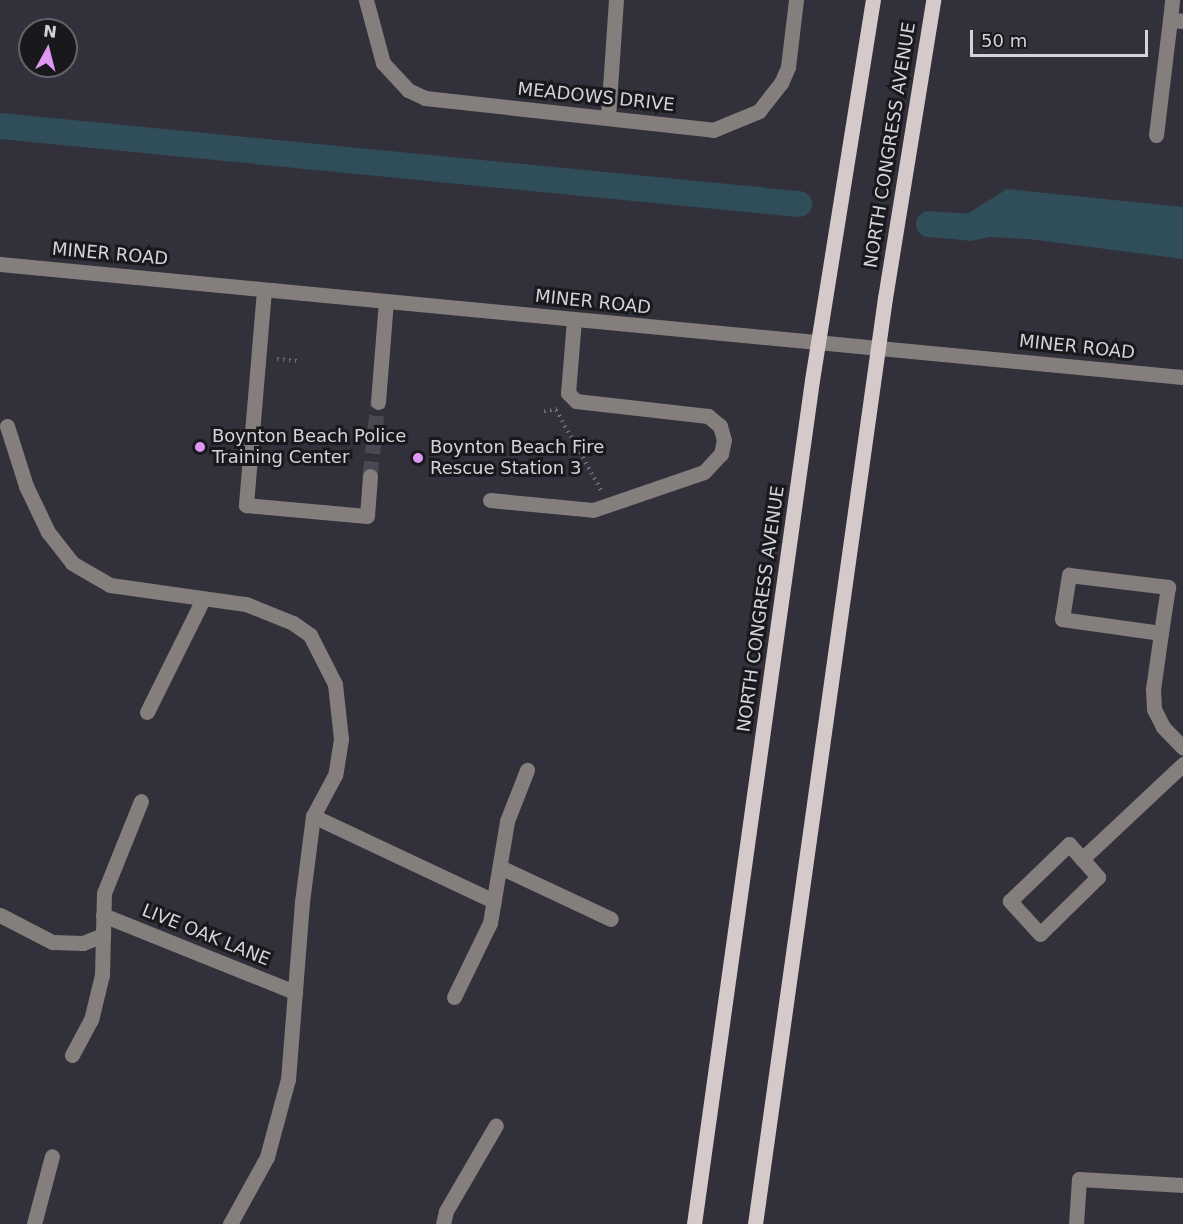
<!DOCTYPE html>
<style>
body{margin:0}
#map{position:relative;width:1183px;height:1224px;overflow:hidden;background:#32303a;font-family:"DejaVu Sans",sans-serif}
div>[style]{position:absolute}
.water>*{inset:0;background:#304e59}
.canal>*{height:26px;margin:-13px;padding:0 13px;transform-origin:13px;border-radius:13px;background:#304e59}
.minor-tunnel>*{height:15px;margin-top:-7.5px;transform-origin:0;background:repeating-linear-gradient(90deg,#4a4852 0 15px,transparent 0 23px)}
.path>*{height:4px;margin-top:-2px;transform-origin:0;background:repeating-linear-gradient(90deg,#706e77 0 1.5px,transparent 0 6px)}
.minor>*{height:15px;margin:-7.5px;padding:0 7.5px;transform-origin:7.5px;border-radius:7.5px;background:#847e7d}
.major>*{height:15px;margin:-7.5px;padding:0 7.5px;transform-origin:7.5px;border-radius:7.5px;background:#d6c9c9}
.dots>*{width:16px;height:16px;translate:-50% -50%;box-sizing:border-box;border:3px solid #19191d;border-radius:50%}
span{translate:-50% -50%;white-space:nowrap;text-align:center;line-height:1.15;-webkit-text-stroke:6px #19191d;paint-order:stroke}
.street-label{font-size:18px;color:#d4d3d9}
.poi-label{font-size:18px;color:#d4d3d9}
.left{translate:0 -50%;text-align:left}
.north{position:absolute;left:18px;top:18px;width:60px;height:60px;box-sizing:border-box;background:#19191d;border:2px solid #646368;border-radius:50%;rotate:7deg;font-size:16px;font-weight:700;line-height:24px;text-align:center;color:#d4d3d9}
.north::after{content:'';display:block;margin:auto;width:21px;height:27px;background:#de98f2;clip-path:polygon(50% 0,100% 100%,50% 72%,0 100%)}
.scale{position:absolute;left:970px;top:30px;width:178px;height:27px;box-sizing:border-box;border:3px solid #d4d3d9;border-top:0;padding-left:8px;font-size:18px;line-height:21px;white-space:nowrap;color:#d4d3d9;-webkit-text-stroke:4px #19191d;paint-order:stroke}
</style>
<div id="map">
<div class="water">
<i style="clip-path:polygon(1007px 189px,1183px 207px,1183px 259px,1029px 239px,989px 237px,971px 241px,934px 237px,937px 213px,964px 216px)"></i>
</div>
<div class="canal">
<i style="left:0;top:126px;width:803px;rotate:5.58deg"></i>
<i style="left:929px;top:224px;width:42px;rotate:4.1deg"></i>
</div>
<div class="minor-tunnel">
<i style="left:370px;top:476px;width:74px;rotate:-83.8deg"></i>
</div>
<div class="path">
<i style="left:277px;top:359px;width:20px;rotate:6deg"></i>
<i style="left:556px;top:410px;width:92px;rotate:60.6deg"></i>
<i style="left:544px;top:411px;width:14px;rotate:-8deg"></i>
</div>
<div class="minor">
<i style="left:366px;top:0;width:65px;rotate:74.9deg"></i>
<i style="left:383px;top:63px;width:37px;rotate:47deg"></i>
<i style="left:408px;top:90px;width:19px;rotate:25deg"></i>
<i style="left:425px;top:98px;width:290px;rotate:6.3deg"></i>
<i style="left:713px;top:130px;width:50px;rotate:-22.4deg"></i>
<i style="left:759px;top:111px;width:36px;rotate:-52deg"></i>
<i style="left:781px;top:83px;width:17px;rotate:-66deg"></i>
<i style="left:788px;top:67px;width:67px;rotate:-83.2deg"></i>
<i style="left:1170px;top:20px;width:20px;rotate:-84deg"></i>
<i style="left:608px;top:117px;width:117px;rotate:-86.1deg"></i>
<i style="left:1156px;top:135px;width:116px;rotate:-83.1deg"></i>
<i style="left:1170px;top:20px;width:13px;rotate:4deg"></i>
<i style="left:0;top:264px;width:1188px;rotate:5.46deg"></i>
<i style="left:264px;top:290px;width:216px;rotate:94.8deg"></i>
<i style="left:246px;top:505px;width:121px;rotate:5.2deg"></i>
<i style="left:367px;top:516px;width:40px;rotate:-85.7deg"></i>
<i style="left:378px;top:402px;width:101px;rotate:-85.5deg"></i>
<i style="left:7px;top:426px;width:63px;rotate:72.4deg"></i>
<i style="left:26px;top:486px;width:51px;rotate:64.4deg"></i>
<i style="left:48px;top:532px;width:39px;rotate:52deg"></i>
<i style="left:72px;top:563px;width:44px;rotate:30.1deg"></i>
<i style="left:110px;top:585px;width:137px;rotate:8deg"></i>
<i style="left:246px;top:604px;width:51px;rotate:22deg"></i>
<i style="left:293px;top:623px;width:21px;rotate:35deg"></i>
<i style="left:310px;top:635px;width:55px;rotate:63deg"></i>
<i style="left:335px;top:684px;width:55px;rotate:83.8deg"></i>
<i style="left:341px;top:739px;width:36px;rotate:99deg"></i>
<i style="left:335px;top:775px;width:47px;rotate:118.2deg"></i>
<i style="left:313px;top:816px;width:87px;rotate:97.3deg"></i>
<i style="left:302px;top:902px;width:178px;rotate:94.5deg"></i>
<i style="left:288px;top:1079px;width:81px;rotate:105.1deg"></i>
<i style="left:267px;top:1157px;width:77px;rotate:118.9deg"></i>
<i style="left:490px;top:500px;width:103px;rotate:5.5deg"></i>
<i style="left:593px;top:510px;width:117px;rotate:-18.9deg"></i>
<i style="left:704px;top:472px;width:25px;rotate:-47deg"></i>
<i style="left:721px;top:454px;width:14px;rotate:-78deg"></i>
<i style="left:724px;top:440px;width:15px;rotate:-106deg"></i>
<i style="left:720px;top:426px;width:16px;rotate:-140deg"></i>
<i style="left:708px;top:416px;width:133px;rotate:-173.5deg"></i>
<i style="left:576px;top:401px;width:11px;rotate:-135deg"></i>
<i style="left:568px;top:393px;width:73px;rotate:-85.3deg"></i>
<i style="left:1161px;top:633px;width:100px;rotate:-172deg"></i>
<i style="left:1062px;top:619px;width:45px;rotate:-81deg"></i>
<i style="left:1069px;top:575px;width:100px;rotate:6.9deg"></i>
<i style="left:1168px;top:587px;width:47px;rotate:98.7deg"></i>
<i style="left:1161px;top:633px;width:57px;rotate:98.1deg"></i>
<i style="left:1153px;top:689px;width:20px;rotate:87deg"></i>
<i style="left:1154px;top:709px;width:20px;rotate:63deg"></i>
<i style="left:1163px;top:727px;width:29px;rotate:46deg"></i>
<i style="left:147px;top:712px;width:126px;rotate:-63.6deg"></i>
<i style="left:313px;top:816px;width:200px;rotate:25.2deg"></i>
<i style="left:1069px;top:844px;width:44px;rotate:48.7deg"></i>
<i style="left:1098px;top:877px;width:81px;rotate:135.5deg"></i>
<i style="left:1040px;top:934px;width:45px;rotate:-132.3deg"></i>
<i style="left:1010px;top:901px;width:82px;rotate:-44deg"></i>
<i style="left:1082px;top:859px;width:139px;rotate:-43.2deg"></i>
<i style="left:502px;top:868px;width:120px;rotate:25.1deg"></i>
<i style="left:0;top:915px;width:59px;rotate:27.4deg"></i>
<i style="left:52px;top:942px;width:31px;rotate:2deg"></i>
<i style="left:83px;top:943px;width:22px;rotate:-22deg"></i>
<i style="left:103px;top:915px;width:207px;rotate:21.9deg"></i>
<i style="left:454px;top:997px;width:82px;rotate:-64.1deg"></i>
<i style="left:490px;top:923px;width:103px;rotate:-80.5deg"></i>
<i style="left:507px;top:821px;width:55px;rotate:-68.6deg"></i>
<i style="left:72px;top:1055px;width:40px;rotate:-62deg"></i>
<i style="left:91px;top:1020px;width:46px;rotate:-76.3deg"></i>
<i style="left:102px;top:975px;width:82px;rotate:-88.6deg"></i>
<i style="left:104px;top:893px;width:99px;rotate:-68.1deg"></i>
<i style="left:34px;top:1224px;width:70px;rotate:-75.2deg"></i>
<i style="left:443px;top:1224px;width:13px;rotate:-77deg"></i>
<i style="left:446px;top:1211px;width:99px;rotate:-59.8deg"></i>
<i style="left:1076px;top:1224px;width:45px;rotate:-86.2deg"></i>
<i style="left:1079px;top:1179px;width:104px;rotate:3.3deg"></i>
</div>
<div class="major">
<i style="left:694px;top:1224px;width:852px;rotate:-82.04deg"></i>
<i style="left:812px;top:380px;width:385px;rotate:-80.9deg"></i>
<i style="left:755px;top:1224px;width:935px;rotate:-82.01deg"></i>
<i style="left:885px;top:298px;width:302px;rotate:-80.8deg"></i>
</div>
<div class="dots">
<i style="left:200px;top:447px;background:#de98f2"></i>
<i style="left:418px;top:458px;background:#de98f2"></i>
</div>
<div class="street-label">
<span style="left:596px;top:97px;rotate:6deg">MEADOWS DRIVE</span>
<span style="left:890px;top:145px;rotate:-81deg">NORTH CONGRESS AVENUE</span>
<span style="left:110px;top:254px;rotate:5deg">MINER ROAD</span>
<span style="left:593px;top:302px;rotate:6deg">MINER ROAD</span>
<span style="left:1077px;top:347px;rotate:6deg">MINER ROAD</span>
<span style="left:761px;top:609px;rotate:-82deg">NORTH CONGRESS AVENUE</span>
<span style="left:206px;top:935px;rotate:22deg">LIVE OAK LANE</span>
</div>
<div class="poi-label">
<span class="left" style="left:212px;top:447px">Boynton Beach Police<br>Training Center</span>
<span class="left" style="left:430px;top:458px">Boynton Beach Fire<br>Rescue Station 3</span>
</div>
<div class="north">N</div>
<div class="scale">50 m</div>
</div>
